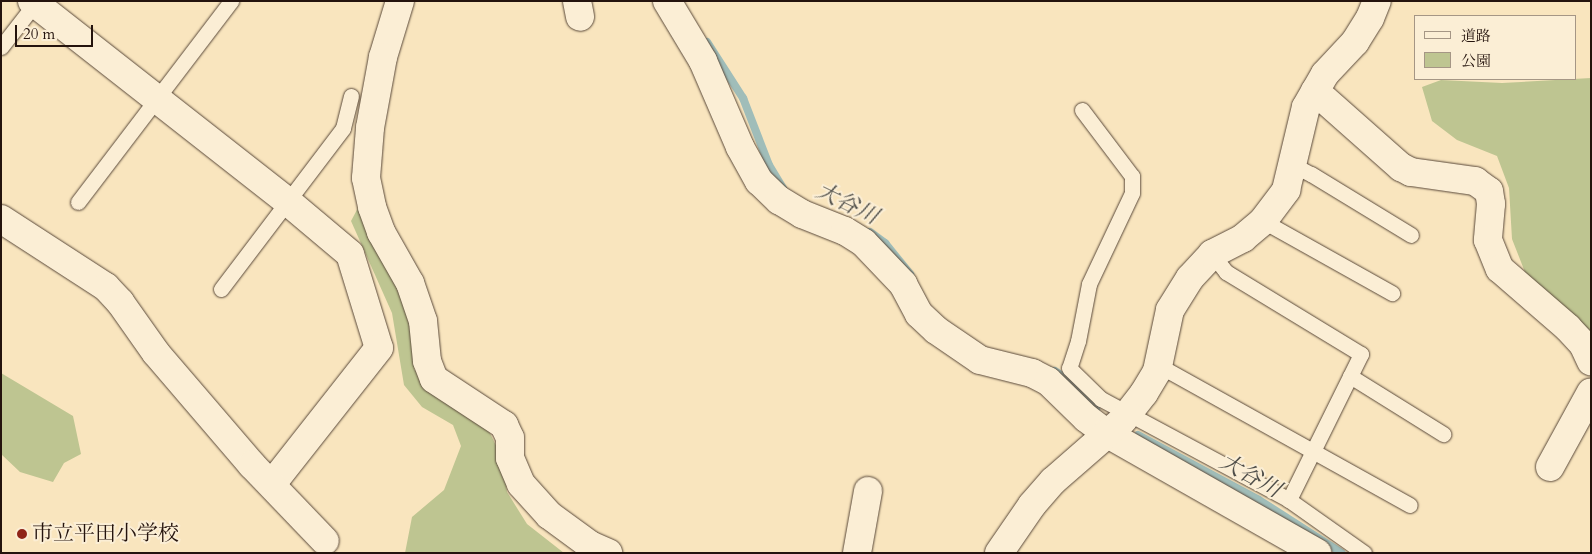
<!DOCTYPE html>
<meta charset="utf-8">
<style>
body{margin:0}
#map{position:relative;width:1592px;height:554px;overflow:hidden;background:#f9e5be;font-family:Cardo,"Noto Serif JP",serif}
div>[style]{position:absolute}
.green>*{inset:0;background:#bec591}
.stream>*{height:8px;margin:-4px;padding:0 4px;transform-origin:4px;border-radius:4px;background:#a0bdb9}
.roads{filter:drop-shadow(0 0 1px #594839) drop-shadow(0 0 1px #594839)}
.service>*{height:15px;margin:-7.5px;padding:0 7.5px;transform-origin:7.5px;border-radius:7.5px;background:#fbeed5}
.minor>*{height:28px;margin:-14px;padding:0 14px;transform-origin:14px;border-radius:14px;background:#fbeed5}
.dots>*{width:14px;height:14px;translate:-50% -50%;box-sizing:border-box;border:2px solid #fbeed5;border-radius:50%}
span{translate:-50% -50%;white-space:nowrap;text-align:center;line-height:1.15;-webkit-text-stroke:4px #fbeed5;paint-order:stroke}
.poi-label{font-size:21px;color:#24130d}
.left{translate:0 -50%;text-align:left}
.water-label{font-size:22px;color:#4f4e49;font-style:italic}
.frame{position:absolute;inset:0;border:2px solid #24130d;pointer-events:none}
.legend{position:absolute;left:1414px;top:15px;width:162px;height:65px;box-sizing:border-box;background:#fbeed5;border:1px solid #a59685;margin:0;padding:6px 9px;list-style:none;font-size:15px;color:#24130d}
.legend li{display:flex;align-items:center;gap:10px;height:25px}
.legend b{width:25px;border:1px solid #a59685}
.scale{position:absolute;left:15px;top:25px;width:78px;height:22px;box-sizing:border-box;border:2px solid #24130d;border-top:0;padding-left:6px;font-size:15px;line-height:18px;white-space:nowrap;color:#24130d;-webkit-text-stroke:4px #fbeed5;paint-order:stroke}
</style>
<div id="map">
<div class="green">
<i style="clip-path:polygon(1591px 78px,1591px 345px,1534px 295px,1512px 239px,1509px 188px,1497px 156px,1457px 140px,1432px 121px,1422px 87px,1441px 80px,1502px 83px)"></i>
<i style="clip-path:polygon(359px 206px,387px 254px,414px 336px,414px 369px,438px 396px,487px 427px,503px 460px,507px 492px,527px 524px,564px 553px,405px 553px,412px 517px,444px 490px,461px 446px,453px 425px,422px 407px,404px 385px,392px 313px,351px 221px)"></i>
<i style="clip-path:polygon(1px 373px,73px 416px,81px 454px,64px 463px,53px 482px,20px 472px,1px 454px)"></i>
</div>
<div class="stream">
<i style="left:707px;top:42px;width:67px;rotate:57.3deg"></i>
<i style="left:743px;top:98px;width:72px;rotate:68.8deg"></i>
<i style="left:769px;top:165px;width:27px;rotate:59deg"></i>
<i style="left:870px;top:232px;width:19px;rotate:36deg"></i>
<i style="left:885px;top:243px;width:40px;rotate:51deg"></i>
<i style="left:1055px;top:371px;width:14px;rotate:34deg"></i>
<i style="left:1067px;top:379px;width:42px;rotate:46deg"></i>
<i style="left:1138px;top:435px;width:137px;rotate:28.2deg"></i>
<i style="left:1259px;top:500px;width:98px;rotate:32.6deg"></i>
</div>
<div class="roads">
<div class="service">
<i style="left:1px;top:47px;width:58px;rotate:-52deg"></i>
<i style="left:1082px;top:110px;width:83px;rotate:52.9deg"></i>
<i style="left:1132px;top:176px;width:17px;rotate:90deg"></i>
<i style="left:1132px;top:193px;width:101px;rotate:115.3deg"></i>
<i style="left:1089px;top:284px;width:58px;rotate:100.9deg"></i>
<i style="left:1078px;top:341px;width:28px;rotate:108deg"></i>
<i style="left:1069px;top:368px;width:45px;rotate:44.1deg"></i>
<i style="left:1101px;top:399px;width:213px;rotate:28.2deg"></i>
<i style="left:1289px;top:500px;width:92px;rotate:35.2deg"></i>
<i style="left:1293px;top:165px;width:20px;rotate:27deg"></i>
<i style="left:1311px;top:174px;width:117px;rotate:31.4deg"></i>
<i style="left:78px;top:202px;width:253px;rotate:-52.7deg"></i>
<i style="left:1263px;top:221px;width:148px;rotate:29.2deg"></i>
<i style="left:1212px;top:254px;width:23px;rotate:52deg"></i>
<i style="left:1226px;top:272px;width:158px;rotate:31.3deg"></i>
<i style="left:1361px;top:354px;width:163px;rotate:116.3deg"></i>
<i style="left:221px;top:289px;width:202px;rotate:-52.8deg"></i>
<i style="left:343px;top:128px;width:33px;rotate:-76deg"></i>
<i style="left:1158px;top:365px;width:288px;rotate:29.1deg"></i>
<i style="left:1350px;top:376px;width:110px;rotate:31.9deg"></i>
</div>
<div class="minor">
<i style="left:32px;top:1px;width:324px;rotate:38.1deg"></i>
<i style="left:287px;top:201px;width:82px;rotate:40.1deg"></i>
<i style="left:350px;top:254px;width:98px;rotate:72.9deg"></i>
<i style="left:379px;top:348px;width:173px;rotate:128.2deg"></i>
<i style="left:400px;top:1px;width:59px;rotate:106.9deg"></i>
<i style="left:383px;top:57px;width:72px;rotate:100.4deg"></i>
<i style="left:370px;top:128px;width:50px;rotate:94.6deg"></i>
<i style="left:366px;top:178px;width:30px;rotate:78deg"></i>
<i style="left:372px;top:207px;width:27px;rotate:70deg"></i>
<i style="left:381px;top:232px;width:59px;rotate:60.4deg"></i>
<i style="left:410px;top:283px;width:40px;rotate:71.1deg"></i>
<i style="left:423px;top:321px;width:40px;rotate:84.3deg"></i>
<i style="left:427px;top:361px;width:19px;rotate:69deg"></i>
<i style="left:434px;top:379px;width:84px;rotate:33.3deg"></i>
<i style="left:504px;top:425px;width:14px;rotate:65deg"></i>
<i style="left:510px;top:438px;width:20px;rotate:90deg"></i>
<i style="left:510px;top:458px;width:28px;rotate:67deg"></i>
<i style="left:521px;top:484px;width:42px;rotate:47.9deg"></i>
<i style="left:549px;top:515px;width:51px;rotate:36.2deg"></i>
<i style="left:590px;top:545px;width:20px;rotate:24deg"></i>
<i style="left:577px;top:1px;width:16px;rotate:79deg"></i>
<i style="left:667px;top:1px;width:70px;rotate:59deg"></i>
<i style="left:703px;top:61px;width:94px;rotate:66.7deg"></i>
<i style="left:740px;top:147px;width:39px;rotate:61deg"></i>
<i style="left:759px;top:181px;width:28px;rotate:44deg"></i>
<i style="left:779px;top:200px;width:27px;rotate:31deg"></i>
<i style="left:802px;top:214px;width:46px;rotate:21.6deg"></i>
<i style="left:845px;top:231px;width:22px;rotate:32deg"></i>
<i style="left:864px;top:243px;width:57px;rotate:46.4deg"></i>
<i style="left:903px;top:284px;width:34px;rotate:62deg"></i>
<i style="left:919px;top:314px;width:23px;rotate:43deg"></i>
<i style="left:936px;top:330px;width:53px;rotate:34.3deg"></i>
<i style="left:980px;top:360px;width:54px;rotate:14deg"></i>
<i style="left:1032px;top:373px;width:18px;rotate:27deg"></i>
<i style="left:1048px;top:381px;width:53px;rotate:44.2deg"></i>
<i style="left:1086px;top:418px;width:25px;rotate:37deg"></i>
<i style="left:1106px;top:433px;width:243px;rotate:29.6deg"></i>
<i style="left:1315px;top:91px;width:115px;rotate:41.5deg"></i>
<i style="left:1401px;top:167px;width:11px;rotate:27deg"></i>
<i style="left:1411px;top:172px;width:65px;rotate:8deg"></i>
<i style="left:1475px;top:181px;width:17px;rotate:36deg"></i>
<i style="left:1489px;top:191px;width:13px;rotate:81deg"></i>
<i style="left:1491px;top:204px;width:36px;rotate:95deg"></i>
<i style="left:1488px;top:240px;width:31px;rotate:68deg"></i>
<i style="left:1500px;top:269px;width:90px;rotate:40.9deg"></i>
<i style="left:1568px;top:328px;width:22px;rotate:47deg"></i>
<i style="left:1583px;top:344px;width:19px;rotate:65deg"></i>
<i style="left:1px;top:219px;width:125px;rotate:32.9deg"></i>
<i style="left:106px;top:287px;width:21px;rotate:47deg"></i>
<i style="left:120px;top:302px;width:62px;rotate:54.8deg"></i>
<i style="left:156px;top:353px;width:148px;rotate:49.4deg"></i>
<i style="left:252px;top:465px;width:105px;rotate:46.2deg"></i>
<i style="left:1550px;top:467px;width:85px;rotate:-61.3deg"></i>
<i style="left:857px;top:553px;width:63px;rotate:-79.9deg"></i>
<i style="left:999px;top:553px;width:58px;rotate:-55.5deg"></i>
<i style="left:1032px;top:505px;width:32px;rotate:-49deg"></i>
<i style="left:1053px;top:481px;width:93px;rotate:-41.1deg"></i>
<i style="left:1123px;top:420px;width:34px;rotate:-52deg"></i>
<i style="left:1144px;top:393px;width:26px;rotate:-59deg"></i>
<i style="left:1157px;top:371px;width:62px;rotate:-78deg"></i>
<i style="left:1170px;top:310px;width:38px;rotate:-58deg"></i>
<i style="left:1190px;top:278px;width:33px;rotate:-47deg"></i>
<i style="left:1212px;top:254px;width:35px;rotate:-27deg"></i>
<i style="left:1243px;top:238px;width:26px;rotate:-40deg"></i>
<i style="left:1263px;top:221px;width:39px;rotate:-53deg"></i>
<i style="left:1286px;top:190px;width:85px;rotate:-76.5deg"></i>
<i style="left:1306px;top:107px;width:38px;rotate:-60deg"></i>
<i style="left:1325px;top:74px;width:44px;rotate:-46.8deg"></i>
<i style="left:1355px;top:42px;width:28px;rotate:-58deg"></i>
<i style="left:1370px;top:18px;width:18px;rotate:-68deg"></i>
</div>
</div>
<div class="dots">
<i style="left:22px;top:534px;background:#8f2418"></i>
</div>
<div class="poi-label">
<span class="left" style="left:32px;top:534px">市立平田小学校</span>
</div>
<div class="water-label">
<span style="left:847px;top:204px;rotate:26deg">大谷川</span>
<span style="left:1250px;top:476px;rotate:29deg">大谷川</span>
</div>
<div class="frame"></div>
<ul class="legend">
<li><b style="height:6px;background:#fbeed5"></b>道路</li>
<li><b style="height:14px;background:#bec591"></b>公園</li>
</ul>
<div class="scale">20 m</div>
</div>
